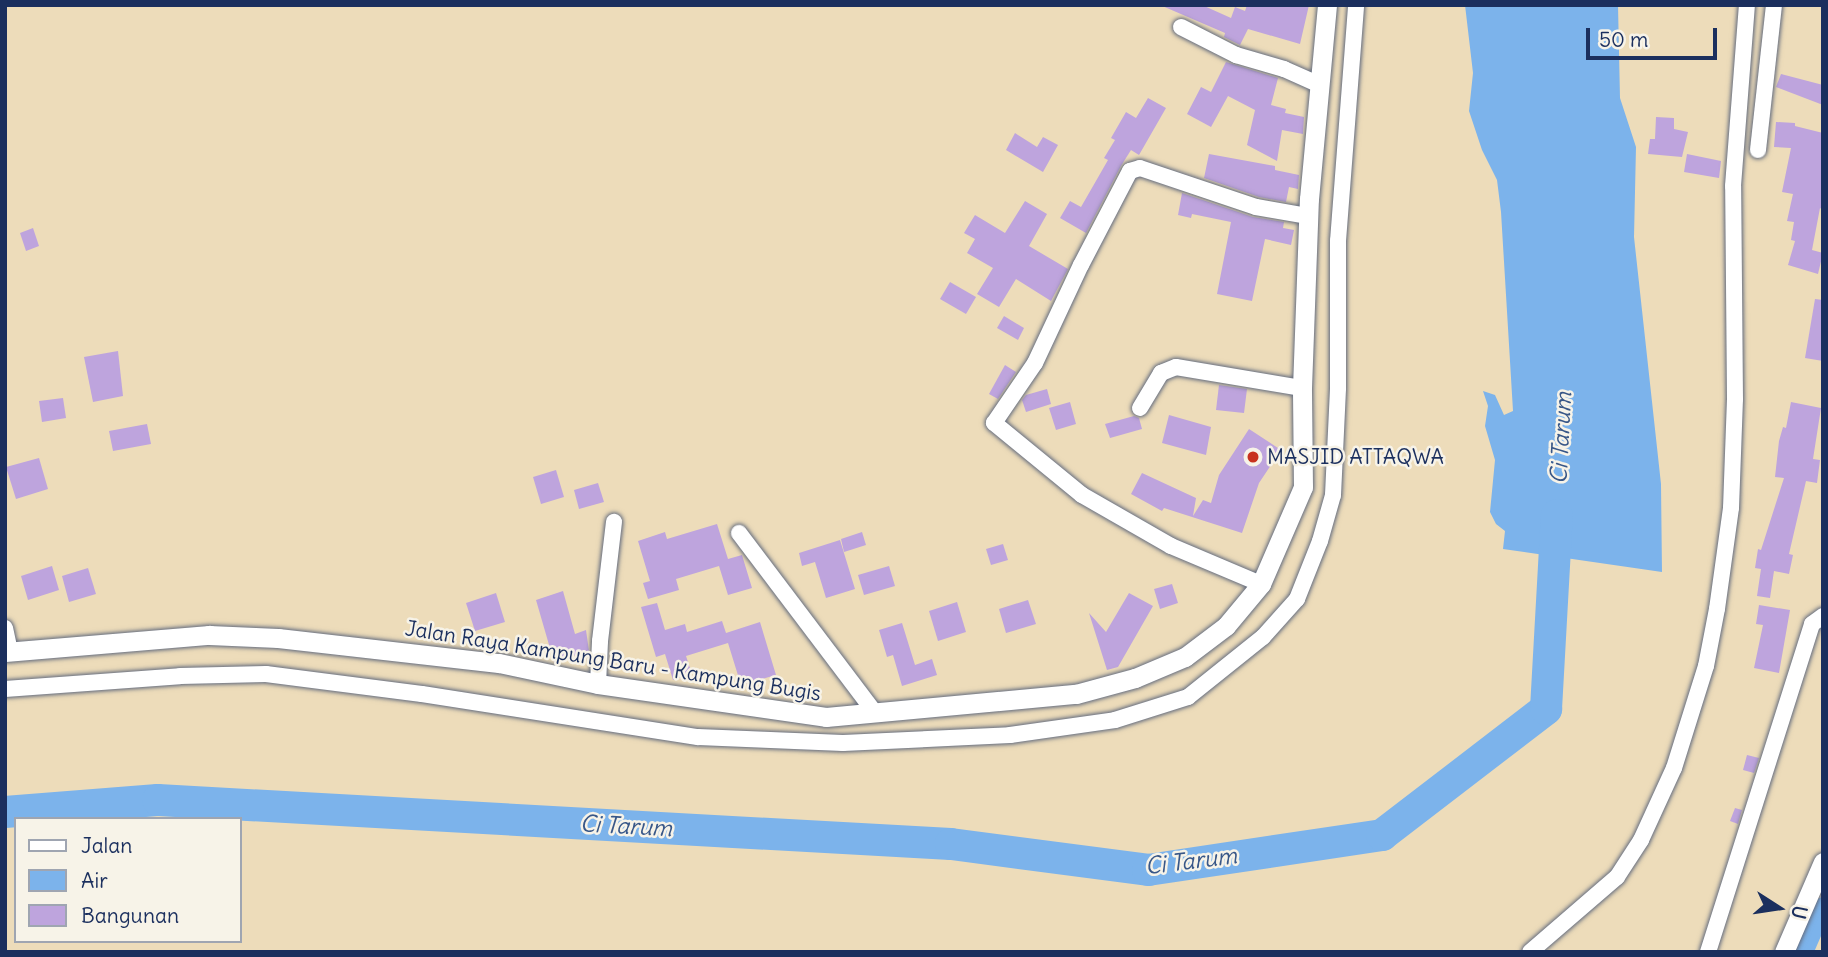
<!DOCTYPE html>
<style>
body{margin:0}
#map{position:relative;width:1828px;height:957px;overflow:hidden;background:#eddcba;font-family:Delius,sans-serif}
div>[style]{position:absolute}
.water>*{inset:0;background:#7cb3eb}
.canal>*{height:19px;margin:-9.5px;padding:0 9.5px;transform-origin:9.5px;border-radius:9.5px;background:#7cb3eb}
.river>*{height:32px;margin:-16px;padding:0 16px;transform-origin:16px;border-radius:16px;background:#7cb3eb}
.building>*{inset:0;background:#bea4dd}
.roads{filter:drop-shadow(0 0 2px #646c7e) drop-shadow(0 0 2px #646c7e)}
.minor>*{height:16px;margin:-8px;padding:0 8px;transform-origin:8px;border-radius:8px;background:#fff}
.tertiary>*{height:19px;margin:-9.5px;padding:0 9.5px;transform-origin:9.5px;border-radius:9.5px;background:#fff}
.dots>*{width:19px;height:19px;translate:-50% -50%;box-sizing:border-box;border:4px solid #f7f3e8;border-radius:50%}
span{translate:-50% -50%;white-space:nowrap;text-align:center;line-height:1.15;-webkit-text-stroke:5px #f7f3e8;paint-order:stroke}
.poi-label{font-size:21px;color:#1b2f5e}
.left{translate:0 -50%;text-align:left}
.street-label{font-size:21px;color:#1b2f5e}
.water-label{font-size:23px;color:#385788;font-style:italic}
.frame{position:absolute;inset:0;border:7px solid #1b2f5e;pointer-events:none}
.legend{position:absolute;left:14px;top:817px;width:228px;height:126px;box-sizing:border-box;background:#f7f3e8;border:2px solid #9fa5b1;margin:0;padding:9px 12px;list-style:none;font-size:21px;color:#1b2f5e}
.legend li{display:flex;align-items:center;gap:14px;height:35px}
.legend b{width:35px;border:2px solid #9fa5b1}
.north{position:absolute;left:1744px;top:873px;width:70px;height:70px;-webkit-text-stroke:5px #f7f3e8;paint-order:stroke;rotate:102deg;font-size:19px;font-weight:700;line-height:28px;text-align:center;color:#1b2f5e}
.north::after{content:'';display:block;margin:auto;width:24px;height:32px;background:#1b2f5e;clip-path:polygon(50% 0,100% 100%,50% 72%,0 100%)}
.scale{position:absolute;left:1586px;top:28px;width:131px;height:32px;box-sizing:border-box;border:4px solid #1b2f5e;border-top:0;padding-left:9px;font-size:21px;line-height:24px;white-space:nowrap;color:#1b2f5e;-webkit-text-stroke:5px #f7f3e8;paint-order:stroke}
</style>
<div id="map">
<div class="water">
<i style="clip-path:polygon(1465px 5px,1618px 5px,1620px 98px,1636px 147px,1634px 237px,1661px 484px,1662px 572px,1503px 549px,1505px 531px,1496px 524px,1490px 512px,1495px 460px,1485px 426px,1488px 406px,1483px 391px,1495px 395px,1504px 415px,1513px 411px,1501px 212px,1497px 180px,1482px 150px,1469px 111px,1473px 73px)"></i>
</div>
<div class="canal">
<i style="left:1803px;top:952px;width:50px;rotate:-66.5deg"></i>
</div>
<div class="river">
<i style="left:5px;top:812px;width:153px;rotate:-4.5deg"></i>
<i style="left:158px;top:800px;width:794px;rotate:3.18deg"></i>
<i style="left:951px;top:844px;width:199px;rotate:7.5deg"></i>
<i style="left:1148px;top:870px;width:237px;rotate:-8.5deg"></i>
<i style="left:1382px;top:835px;width:207px;rotate:-37.5deg"></i>
<i style="left:1546px;top:709px;width:194px;rotate:-86.8deg"></i>
</div>
<div class="building">
<i style="clip-path:polygon(1160px 5px,1202px 5px,1231px 18px,1235px 7px,1245px 11px,1247px 5px,1309px 5px,1300px 44px,1248px 29px,1240px 45px,1224px 37px,1225px 33px)"></i>
<i style="clip-path:polygon(1226px 62px,1278px 78px,1271px 105px,1286px 109px,1285px 113px,1304px 117px,1303px 134px,1282px 130px,1277px 161px,1247px 145px,1255px 110px,1228px 96px,1211px 127px,1187px 114px,1201px 87px,1211px 92px)"></i>
<i style="clip-path:polygon(1781px 74px,1823px 85px,1823px 105px,1776px 87px)"></i>
<i style="clip-path:polygon(1148px 98px,1166px 108px,1139px 155px,1131px 150px,1121px 166px,1086px 233px,1060px 218px,1070px 201px,1081px 207px,1108px 160px,1104px 158px,1115px 140px,1111px 138px,1126px 112px,1136px 118px)"></i>
<i style="clip-path:polygon(1656px 117px,1674px 118px,1674px 129px,1688px 132px,1682px 157px,1648px 154px,1650px 139px,1655px 139px)"></i>
<i style="clip-path:polygon(1776px 122px,1795px 123px,1795px 126px,1823px 133px,1823px 210px,1820px 208px,1812px 250px,1823px 253px,1818px 274px,1788px 265px,1795px 241px,1791px 240px,1794px 222px,1787px 221px,1793px 194px,1782px 192px,1791px 148px,1774px 147px)"></i>
<i style="clip-path:polygon(1015px 133px,1037px 147px,1043px 137px,1058px 145px,1043px 172px,1006px 150px)"></i>
<i style="clip-path:polygon(1209px 154px,1275px 166px,1275px 170px,1299px 175px,1298px 189px,1289px 187px,1286px 202px,1259px 197px,1204px 178px)"></i>
<i style="clip-path:polygon(1687px 154px,1721px 161px,1719px 178px,1684px 172px)"></i>
<i style="clip-path:polygon(1182px 193px,1253px 217px,1284px 222px,1283px 228px,1294px 230px,1291px 245px,1265px 239px,1252px 301px,1217px 294px,1231px 222px,1192px 214px,1191px 218px,1178px 215px)"></i>
<i style="clip-path:polygon(1025px 201px,1047px 214px,1029px 246px,1068px 269px,1051px 301px,1016px 279px,999px 307px,977px 294px,993px 268px,967px 253px,975px 239px,964px 233px,975px 215px,1005px 233px)"></i>
<i style="clip-path:polygon(33px 228px,39px 246px,26px 251px,20px 233px)"></i>
<i style="clip-path:polygon(950px 282px,976px 297px,966px 314px,940px 299px)"></i>
<i style="clip-path:polygon(1815px 299px,1823px 300px,1823px 361px,1805px 358px)"></i>
<i style="clip-path:polygon(1004px 316px,1024px 328px,1018px 340px,997px 328px)"></i>
<i style="clip-path:polygon(118px 351px,123px 396px,93px 402px,84px 357px)"></i>
<i style="clip-path:polygon(1005px 365px,1016px 372px,998px 399px,989px 394px)"></i>
<i style="clip-path:polygon(1219px 385px,1247px 389px,1244px 413px,1216px 410px)"></i>
<i style="clip-path:polygon(1047px 389px,1051px 404px,1026px 412px,1022px 400px,1026px 395px)"></i>
<i style="clip-path:polygon(63px 398px,66px 418px,42px 422px,39px 401px)"></i>
<i style="clip-path:polygon(1070px 402px,1076px 424px,1056px 430px,1049px 408px)"></i>
<i style="clip-path:polygon(1791px 402px,1821px 408px,1813px 459px,1820px 460px,1817px 483px,1806px 481px,1789px 554px,1793px 555px,1789px 574px,1774px 571px,1770px 598px,1757px 596px,1761px 569px,1755px 568px,1758px 549px,1761px 550px,1784px 478px,1775px 477px,1779px 441px,1783px 427px,1786px 428px)"></i>
<i style="clip-path:polygon(1169px 415px,1211px 427px,1206px 455px,1162px 443px)"></i>
<i style="clip-path:polygon(1134px 416px,1139px 418px,1142px 429px,1110px 438px,1105px 424px)"></i>
<i style="clip-path:polygon(147px 424px,151px 444px,113px 451px,109px 431px)"></i>
<i style="clip-path:polygon(1249px 429px,1281px 450px,1259px 483px,1242px 533px,1164px 508px,1162px 511px,1131px 494px,1142px 473px,1196px 498px,1193px 516px,1203px 500px,1211px 503px,1219px 475px)"></i>
<i style="clip-path:polygon(39px 458px,48px 489px,16px 499px,6px 467px)"></i>
<i style="clip-path:polygon(556px 470px,564px 497px,541px 504px,533px 477px)"></i>
<i style="clip-path:polygon(598px 483px,604px 502px,579px 509px,574px 490px)"></i>
<i style="clip-path:polygon(717px 524px,728px 559px,742px 555px,752px 588px,728px 595px,719px 566px,676px 579px,679px 590px,648px 599px,643px 583px,650px 581px,638px 541px,665px 532px,667px 539px)"></i>
<i style="clip-path:polygon(862px 532px,866px 545px,844px 552px,841px 539px)"></i>
<i style="clip-path:polygon(840px 540px,855px 589px,826px 598px,815px 562px,802px 566px,799px 553px)"></i>
<i style="clip-path:polygon(1003px 544px,1008px 560px,991px 565px,986px 549px)"></i>
<i style="clip-path:polygon(52px 566px,59px 590px,28px 600px,21px 576px)"></i>
<i style="clip-path:polygon(889px 566px,895px 586px,864px 595px,858px 575px)"></i>
<i style="clip-path:polygon(88px 568px,96px 594px,69px 602px,62px 576px)"></i>
<i style="clip-path:polygon(1172px 584px,1178px 603px,1160px 609px,1154px 589px)"></i>
<i style="clip-path:polygon(563px 591px,575px 634px,586px 630px,589px 651px,554px 662px,536px 600px)"></i>
<i style="clip-path:polygon(496px 593px,505px 622px,475px 631px,466px 603px)"></i>
<i style="clip-path:polygon(1129px 593px,1153px 606px,1118px 667px,1107px 670px,1089px 613px,1106px 632px)"></i>
<i style="clip-path:polygon(1028px 600px,1036px 624px,1006px 633px,999px 609px)"></i>
<i style="clip-path:polygon(957px 602px,966px 632px,938px 641px,929px 611px)"></i>
<i style="clip-path:polygon(657px 603px,665px 630px,685px 624px,687px 632px,722px 621px,726px 633px,760px 622px,776px 675px,741px 685px,728px 643px,686px 656px,692px 674px,673px 680px,665px 654px,656px 657px,641px 607px)"></i>
<i style="clip-path:polygon(1759px 605px,1790px 610px,1779px 673px,1754px 668px,1763px 625px,1756px 624px)"></i>
<i style="clip-path:polygon(902px 623px,915px 665px,932px 659px,937px 675px,902px 686px,893px 655px,887px 657px,879px 630px)"></i>
<i style="clip-path:polygon(1747px 755px,1759px 758px,1754px 773px,1743px 770px)"></i>
<i style="clip-path:polygon(1735px 808px,1742px 810px,1738px 824px,1730px 821px)"></i>
</div>
<div class="roads">
<div class="minor">
<i style="left:1181px;top:27px;width:62px;rotate:27deg"></i>
<i style="left:1236px;top:55px;width:50px;rotate:16.3deg"></i>
<i style="left:1284px;top:69px;width:36px;rotate:24deg"></i>
<i style="left:1758px;top:150px;width:146px;rotate:-83.7deg"></i>
<i style="left:1140px;top:408px;width:41px;rotate:-59deg"></i>
<i style="left:1161px;top:373px;width:16px;rotate:-22deg"></i>
<i style="left:1176px;top:367px;width:128px;rotate:9.5deg"></i>
<i style="left:739px;top:533px;width:226px;rotate:52.9deg"></i>
<i style="left:1261px;top:584px;width:98px;rotate:-157.1deg"></i>
<i style="left:1171px;top:546px;width:103px;rotate:-150.2deg"></i>
<i style="left:1082px;top:495px;width:114px;rotate:-140.7deg"></i>
<i style="left:994px;top:423px;width:73px;rotate:-55.7deg"></i>
<i style="left:1035px;top:363px;width:108px;rotate:-64.9deg"></i>
<i style="left:1081px;top:265px;width:106px;rotate:-62.5deg"></i>
<i style="left:1130px;top:171px;width:10px;rotate:-17deg"></i>
<i style="left:1140px;top:168px;width:122px;rotate:18.6deg"></i>
<i style="left:1256px;top:207px;width:53px;rotate:9.8deg"></i>
<i style="left:5px;top:628px;width:24px;rotate:78deg"></i>
<i style="left:598px;top:684px;width:43px;rotate:-87.3deg"></i>
<i style="left:600px;top:641px;width:120px;rotate:-83.3deg"></i>
<i style="left:5px;top:689px;width:175px;rotate:-4.2deg"></i>
<i style="left:180px;top:676px;width:86px;rotate:-1.3deg"></i>
<i style="left:266px;top:674px;width:157px;rotate:7.3deg"></i>
<i style="left:422px;top:694px;width:279px;rotate:8.9deg"></i>
<i style="left:698px;top:737px;width:145px;rotate:2.4deg"></i>
<i style="left:843px;top:743px;width:167px;rotate:-2.7deg"></i>
<i style="left:1010px;top:735px;width:106px;rotate:-8.1deg"></i>
<i style="left:1115px;top:720px;width:77px;rotate:-17.5deg"></i>
<i style="left:1188px;top:697px;width:96px;rotate:-38.7deg"></i>
<i style="left:1263px;top:637px;width:51px;rotate:-48.2deg"></i>
<i style="left:1297px;top:599px;width:62px;rotate:-68.4deg"></i>
<i style="left:1320px;top:541px;width:48px;rotate:-74.2deg"></i>
<i style="left:1333px;top:495px;width:107px;rotate:-87.3deg"></i>
<i style="left:1338px;top:388px;width:147px;rotate:-90deg"></i>
<i style="left:1338px;top:241px;width:237px;rotate:-85.6deg"></i>
<i style="left:1530px;top:952px;width:115px;rotate:-40.8deg"></i>
<i style="left:1617px;top:877px;width:44px;rotate:-57deg"></i>
<i style="left:1641px;top:840px;width:79px;rotate:-65.4deg"></i>
<i style="left:1674px;top:768px;width:107px;rotate:-72.6deg"></i>
<i style="left:1706px;top:666px;width:58px;rotate:-79.1deg"></i>
<i style="left:1717px;top:609px;width:102px;rotate:-82.1deg"></i>
<i style="left:1731px;top:508px;width:109px;rotate:-87.9deg"></i>
<i style="left:1735px;top:399px;width:213px;rotate:-90.5deg"></i>
<i style="left:1733px;top:186px;width:182px;rotate:-85.6deg"></i>
<i style="left:1708px;top:952px;width:344px;rotate:-72.4deg"></i>
<i style="left:1812px;top:624px;width:14px;rotate:-36deg"></i>
</div>
<div class="tertiary">
<i style="left:5px;top:652px;width:205px;rotate:-4.8deg"></i>
<i style="left:209px;top:635px;width:69px;rotate:2.5deg"></i>
<i style="left:278px;top:638px;width:222px;rotate:6.5deg"></i>
<i style="left:499px;top:663px;width:101px;rotate:12deg"></i>
<i style="left:598px;top:684px;width:230px;rotate:8.2deg"></i>
<i style="left:826px;top:717px;width:251px;rotate:-5.3deg"></i>
<i style="left:1076px;top:694px;width:61px;rotate:-15.2deg"></i>
<i style="left:1135px;top:678px;width:54px;rotate:-22.8deg"></i>
<i style="left:1185px;top:657px;width:51px;rotate:-37.1deg"></i>
<i style="left:1226px;top:626px;width:55px;rotate:-50.2deg"></i>
<i style="left:1261px;top:584px;width:106px;rotate:-66.6deg"></i>
<i style="left:1303px;top:487px;width:99px;rotate:-90.6deg"></i>
<i style="left:1302px;top:388px;width:189px;rotate:-87.9deg"></i>
<i style="left:1309px;top:199px;width:195px;rotate:-84.7deg"></i>
<i style="left:1784px;top:952px;width:98px;rotate:-66.6deg"></i>
</div>
</div>
<div class="dots">
<i style="left:1253px;top:457px;background:#c8321e"></i>
</div>
<div class="poi-label">
<span class="left" style="left:1267px;top:457px">MASJID ATTAQWA</span>
</div>
<div class="street-label">
<span style="left:613px;top:661px;rotate:9deg">Jalan Raya Kampung Baru - Kampung Bugis</span>
</div>
<div class="water-label">
<span style="left:1561px;top:438px;rotate:-87deg">Ci Tarum</span>
<span style="left:626px;top:826px;rotate:3deg">Ci Tarum</span>
<span style="left:1191px;top:861px;rotate:-7deg">Ci Tarum</span>
</div>
<div class="frame"></div>
<ul class="legend">
<li><b style="height:9px;background:#fff"></b>Jalan</li>
<li><b style="height:19px;background:#7cb3eb"></b>Air</li>
<li><b style="height:19px;background:#bea4dd"></b>Bangunan</li>
</ul>
<div class="north">U</div>
<div class="scale">50 m</div>
</div>
